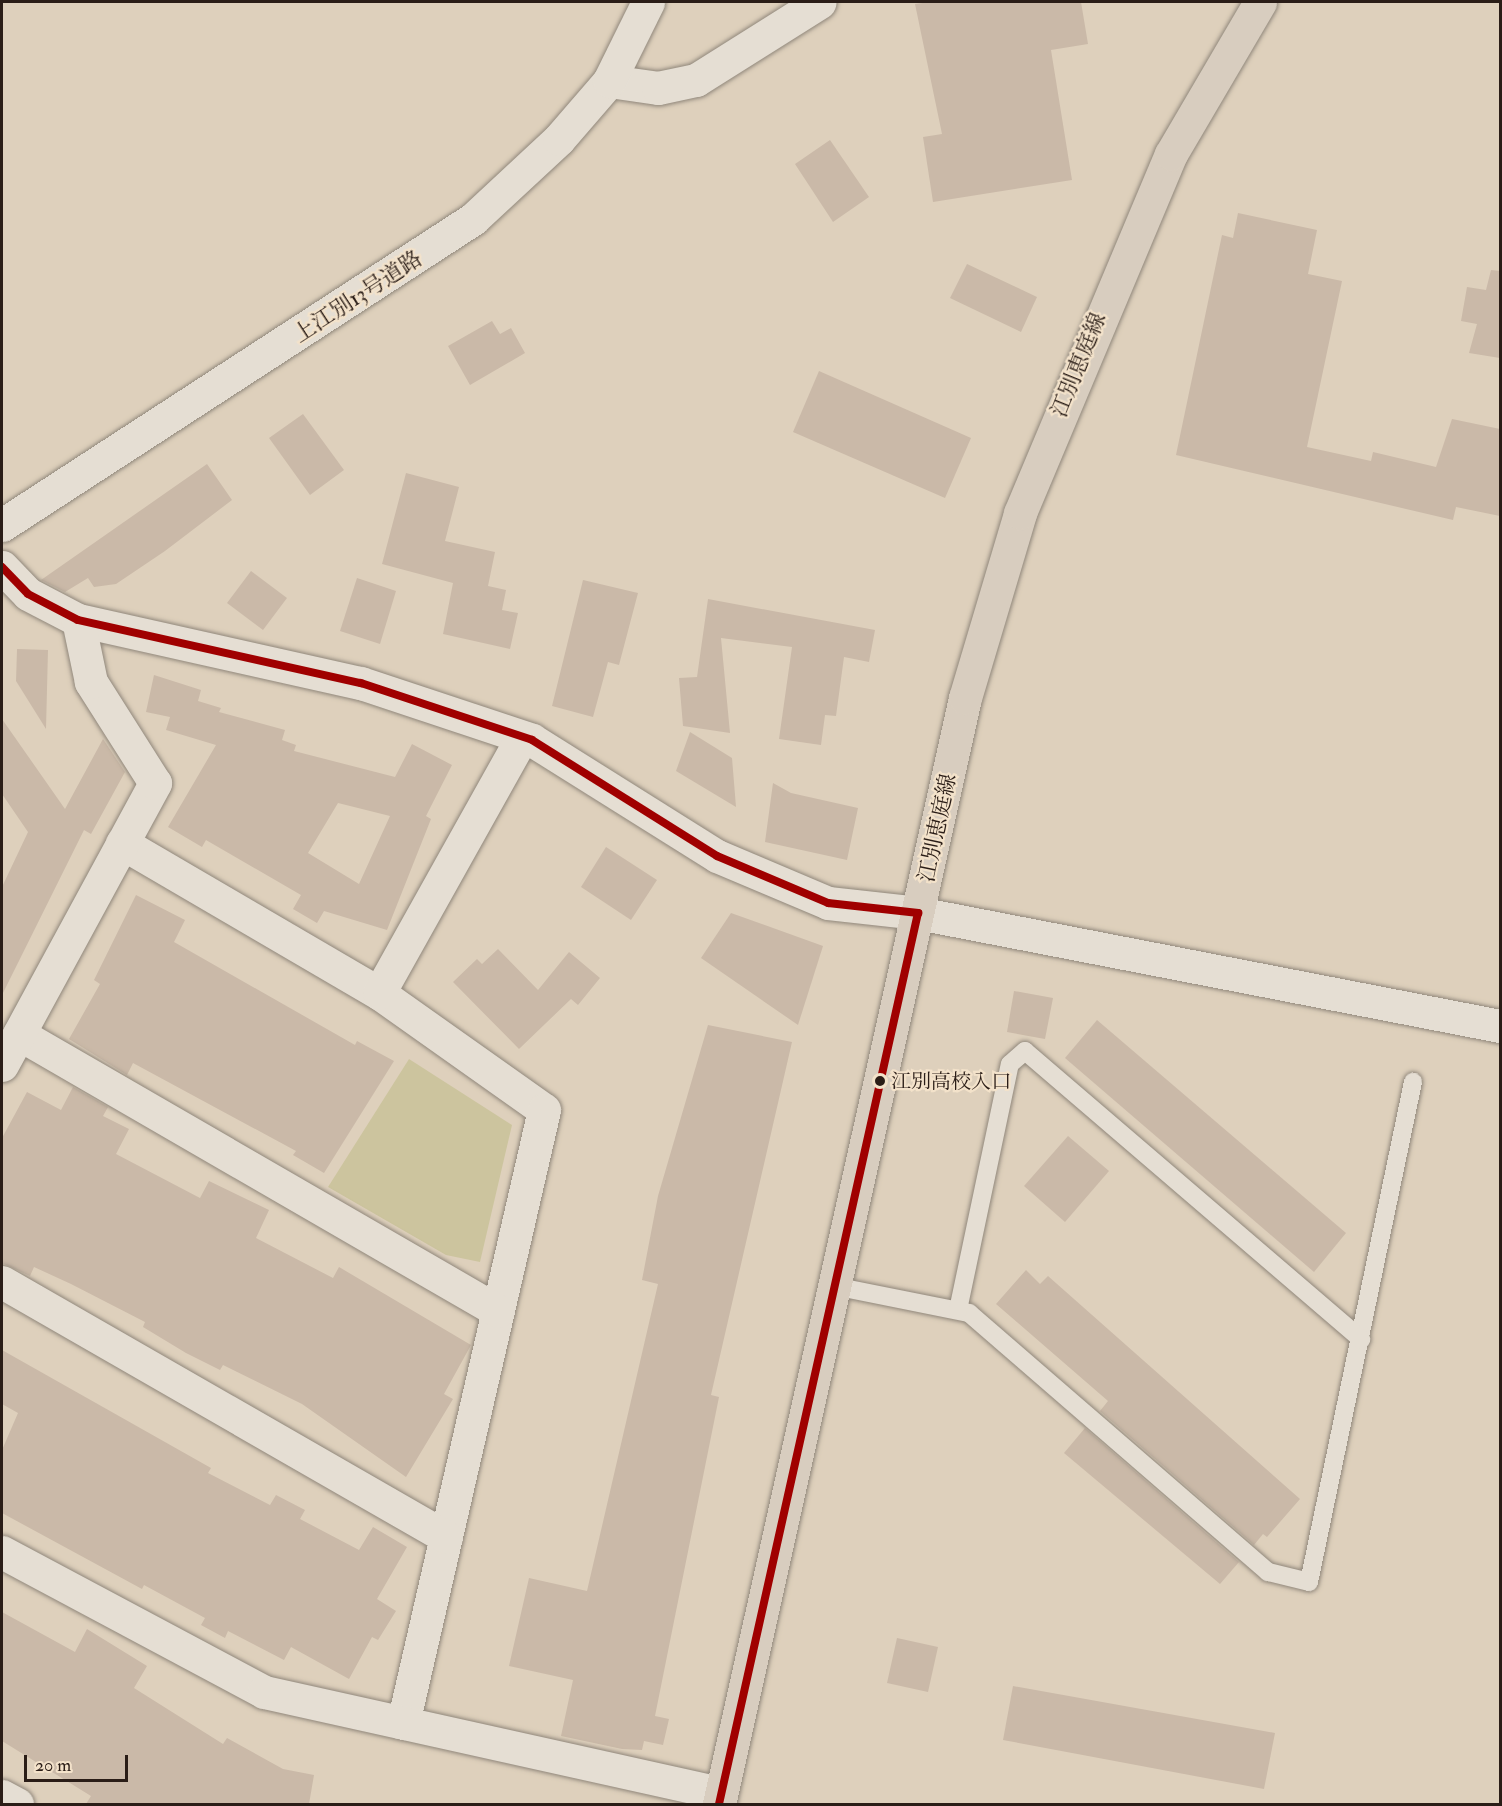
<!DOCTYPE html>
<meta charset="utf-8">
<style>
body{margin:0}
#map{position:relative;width:1502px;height:1806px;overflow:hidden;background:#ded0bc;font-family:"IM FELL Double Pica","Noto Serif JP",serif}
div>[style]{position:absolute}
.green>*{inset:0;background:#ccc49e}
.building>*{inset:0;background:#cab9a8}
.roads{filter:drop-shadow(0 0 2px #90877b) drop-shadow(0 0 2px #90877b)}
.lane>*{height:18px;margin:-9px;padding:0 9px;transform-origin:9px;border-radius:9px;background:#e5ded3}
.street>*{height:33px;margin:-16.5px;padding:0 16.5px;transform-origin:16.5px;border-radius:16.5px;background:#e5ded3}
.secondary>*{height:33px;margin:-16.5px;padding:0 16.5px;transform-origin:16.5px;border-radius:16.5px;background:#e5ded3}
.primary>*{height:33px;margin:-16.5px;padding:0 16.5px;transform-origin:16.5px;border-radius:16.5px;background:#d8cdbf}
.bus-1>*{height:8px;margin:-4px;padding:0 4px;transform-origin:4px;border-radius:4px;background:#a00000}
.dots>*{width:16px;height:16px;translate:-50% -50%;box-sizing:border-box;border:3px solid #f3e2ca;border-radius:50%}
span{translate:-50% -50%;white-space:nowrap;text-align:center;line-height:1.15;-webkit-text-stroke:4.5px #f3e2ca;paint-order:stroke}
.bus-label{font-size:20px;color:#2a1d17}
.left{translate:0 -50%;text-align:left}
.street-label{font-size:22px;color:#2a1d17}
.frame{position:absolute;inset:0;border:3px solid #2a1d17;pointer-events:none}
.scale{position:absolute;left:24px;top:1755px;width:104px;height:27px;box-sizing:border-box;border:3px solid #2a1d17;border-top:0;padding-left:8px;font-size:18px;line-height:21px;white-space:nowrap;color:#2a1d17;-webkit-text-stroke:4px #f3e2ca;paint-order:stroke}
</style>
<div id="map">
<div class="green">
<i style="clip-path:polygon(409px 1059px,512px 1125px,480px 1262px,446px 1255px,328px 1187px)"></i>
</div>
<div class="building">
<i style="clip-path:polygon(930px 2px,1081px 2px,1088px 44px,1051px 50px,1072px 180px,933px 202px,923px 137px,942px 134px,915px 4px)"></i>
<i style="clip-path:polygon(830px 140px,869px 197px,833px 222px,795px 164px)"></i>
<i style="clip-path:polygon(1238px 213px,1317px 230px,1308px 274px,1342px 281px,1307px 447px,1371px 461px,1373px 452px,1436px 467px,1452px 419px,1500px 429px,1500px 516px,1456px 507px,1453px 520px,1176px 455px,1222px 235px,1233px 238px)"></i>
<i style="clip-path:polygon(967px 264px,1037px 297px,1021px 332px,950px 298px)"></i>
<i style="clip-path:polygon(1491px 270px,1500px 271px,1500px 358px,1469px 353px,1477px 324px,1461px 321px,1467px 287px,1486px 290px)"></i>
<i style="clip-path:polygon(492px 321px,500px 334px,511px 328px,525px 353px,470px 385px,448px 346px)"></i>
<i style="clip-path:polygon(819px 371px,971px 438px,945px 498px,793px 432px)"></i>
<i style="clip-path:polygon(303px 414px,344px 470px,310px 495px,269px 438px)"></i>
<i style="clip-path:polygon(207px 464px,232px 500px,165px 551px,116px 584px,94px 587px,88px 578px,65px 592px,41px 580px)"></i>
<i style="clip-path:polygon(406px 473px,459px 487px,445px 541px,495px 552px,488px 586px,506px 590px,502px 610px,518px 613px,510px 649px,443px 634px,453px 583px,382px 564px)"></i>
<i style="clip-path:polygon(251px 571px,287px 598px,263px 630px,227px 603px)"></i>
<i style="clip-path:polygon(357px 578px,396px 591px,380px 644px,340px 631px)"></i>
<i style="clip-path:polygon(583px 580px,638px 593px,619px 665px,608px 662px,593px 717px,552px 706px)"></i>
<i style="clip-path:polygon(708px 599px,875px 630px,869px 662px,844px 657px,836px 716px,825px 715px,821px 745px,779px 739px,792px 647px,721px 638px,730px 733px,683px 726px,679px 678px,697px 677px)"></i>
<i style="clip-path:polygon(17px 649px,48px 650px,46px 729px,16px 681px)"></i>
<i style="clip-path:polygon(evenodd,154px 675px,201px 690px,198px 701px,221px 708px,219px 712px,285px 730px,282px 740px,296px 745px,294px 751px,395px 777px,412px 744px,452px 765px,426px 816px,431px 819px,387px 930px,324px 911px,317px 923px,293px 909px,301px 895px,206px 840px,202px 847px,168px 827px,216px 745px,166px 730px,170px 717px,146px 712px,154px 675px,338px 803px,390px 816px,359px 884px,308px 853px,338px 803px)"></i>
<i style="clip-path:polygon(2px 719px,65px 809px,103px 739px,125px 772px,91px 834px,84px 830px,2px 995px,2px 887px,28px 832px,2px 794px)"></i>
<i style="clip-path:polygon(690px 732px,732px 758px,736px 807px,676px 771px)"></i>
<i style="clip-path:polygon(773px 783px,791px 793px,858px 808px,847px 860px,765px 842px)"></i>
<i style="clip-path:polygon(606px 847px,657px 880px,631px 920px,581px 887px)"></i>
<i style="clip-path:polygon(136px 895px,185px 920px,174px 942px,355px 1045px,357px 1041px,394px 1061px,324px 1173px,293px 1155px,296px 1151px,133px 1063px,127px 1075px,69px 1039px,100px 984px,94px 980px)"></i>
<i style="clip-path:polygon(731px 913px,823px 946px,798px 1025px,701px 958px)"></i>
<i style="clip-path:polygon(498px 949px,538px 990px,569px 952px,600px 978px,578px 1005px,571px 999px,519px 1049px,453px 982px,477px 959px,482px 964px)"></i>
<i style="clip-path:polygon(1014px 991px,1053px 998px,1045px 1039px,1007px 1032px)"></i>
<i style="clip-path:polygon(1097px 1020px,1346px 1233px,1314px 1272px,1065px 1058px)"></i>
<i style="clip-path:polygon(708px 1025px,792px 1042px,711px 1395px,719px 1397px,655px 1716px,669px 1719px,663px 1745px,644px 1741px,642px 1750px,622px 1749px,561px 1736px,573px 1680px,509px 1666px,529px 1578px,587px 1591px,658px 1284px,642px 1280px,658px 1196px)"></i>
<i style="clip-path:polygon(73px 1087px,108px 1107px,103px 1116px,129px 1129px,116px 1154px,200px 1198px,209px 1181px,269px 1210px,256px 1238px,333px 1278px,339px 1267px,471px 1345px,444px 1394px,453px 1399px,406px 1477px,302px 1404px,223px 1365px,220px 1370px,186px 1353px,143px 1327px,145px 1322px,71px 1284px,34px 1267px,30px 1276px,2px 1263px,2px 1138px,27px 1092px,61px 1110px)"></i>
<i style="clip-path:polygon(1068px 1136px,1109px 1171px,1065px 1222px,1024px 1186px)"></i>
<i style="clip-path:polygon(1026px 1270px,1040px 1284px,1048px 1276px,1300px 1499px,1267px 1537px,1263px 1534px,1254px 1545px,1100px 1411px,1108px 1401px,996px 1304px)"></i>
<i style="clip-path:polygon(2px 1350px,211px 1468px,208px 1473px,270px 1505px,276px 1495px,305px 1510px,300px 1519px,359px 1550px,373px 1527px,407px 1547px,377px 1599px,396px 1611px,378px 1640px,372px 1637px,349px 1679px,291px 1647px,284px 1660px,228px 1631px,225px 1638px,201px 1625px,205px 1618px,144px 1585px,142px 1589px,2px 1513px,2px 1450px,18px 1413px,2px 1404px)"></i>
<i style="clip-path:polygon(1085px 1428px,1239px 1562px,1220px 1584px,1064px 1453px)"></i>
<i style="clip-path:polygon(2px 1612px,75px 1652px,87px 1629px,147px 1666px,134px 1688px,223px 1744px,227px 1738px,283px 1769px,314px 1775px,309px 1804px,86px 1804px,91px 1796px,2px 1741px)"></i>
<i style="clip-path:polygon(897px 1638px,938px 1647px,928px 1692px,887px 1683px)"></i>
<i style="clip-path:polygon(1013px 1686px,1275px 1733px,1264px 1789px,1003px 1740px)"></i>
</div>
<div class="roads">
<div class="lane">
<i style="left:834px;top:1286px;width:138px;rotate:11.3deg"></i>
<i style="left:969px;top:1313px;width:396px;rotate:40.9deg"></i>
<i style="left:1268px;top:1572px;width:42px;rotate:13.7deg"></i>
<i style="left:1309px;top:1582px;width:511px;rotate:-78.25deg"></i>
<i style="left:958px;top:1310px;width:251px;rotate:-78.1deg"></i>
<i style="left:1010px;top:1064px;width:20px;rotate:-41deg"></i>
<i style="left:1025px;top:1051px;width:443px;rotate:40.6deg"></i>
</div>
<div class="street">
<i style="left:609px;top:81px;width:49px;rotate:8.1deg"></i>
<i style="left:658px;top:88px;width:39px;rotate:-12deg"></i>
<i style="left:696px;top:80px;width:146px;rotate:-32.2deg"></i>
<i style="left:2px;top:567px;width:37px;rotate:46deg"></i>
<i style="left:28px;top:594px;width:56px;rotate:27.5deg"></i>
<i style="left:78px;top:620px;width:290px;rotate:12.6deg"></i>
<i style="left:361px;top:683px;width:180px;rotate:18.4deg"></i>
<i style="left:532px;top:740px;width:218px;rotate:32.1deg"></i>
<i style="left:717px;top:856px;width:121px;rotate:22.9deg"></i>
<i style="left:828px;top:903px;width:91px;rotate:6.3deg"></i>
<i style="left:918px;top:913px;width:593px;rotate:10.99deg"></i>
<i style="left:122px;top:843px;width:298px;rotate:30.3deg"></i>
<i style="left:379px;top:993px;width:202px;rotate:35.3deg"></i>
<i style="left:544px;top:1110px;width:629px;rotate:102.95deg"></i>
<i style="left:379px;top:993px;width:293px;rotate:-60.8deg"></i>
<i style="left:19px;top:1034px;width:553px;rotate:30.04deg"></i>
<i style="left:2px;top:1065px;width:321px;rotate:-61.5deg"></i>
<i style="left:155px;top:783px;width:120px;rotate:-122.4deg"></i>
<i style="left:91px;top:682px;width:63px;rotate:-101.8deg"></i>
<i style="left:2px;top:1282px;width:512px;rotate:29.87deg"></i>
<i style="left:2px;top:1552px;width:297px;rotate:28.1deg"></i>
<i style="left:264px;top:1692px;width:468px;rotate:12.5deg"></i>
<i style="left:2px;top:1796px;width:17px;rotate:28deg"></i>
</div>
<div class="secondary">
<i style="left:2px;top:525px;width:562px;rotate:-33.01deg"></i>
<i style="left:473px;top:219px;width:117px;rotate:-42.9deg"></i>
<i style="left:559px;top:139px;width:77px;rotate:-49.2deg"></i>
<i style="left:609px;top:81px;width:88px;rotate:-63.7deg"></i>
</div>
<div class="primary">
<i style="left:719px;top:1804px;width:1133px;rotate:-77.46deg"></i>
<i style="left:965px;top:698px;width:193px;rotate:-73.4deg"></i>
<i style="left:1020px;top:513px;width:389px;rotate:-67.2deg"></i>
<i style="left:1171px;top:154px;width:176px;rotate:-59.6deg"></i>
</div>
</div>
<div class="bus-1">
<i style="left:2px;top:567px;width:37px;rotate:46deg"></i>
<i style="left:28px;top:594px;width:56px;rotate:27.5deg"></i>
<i style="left:78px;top:620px;width:290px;rotate:12.6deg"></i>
<i style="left:361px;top:683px;width:180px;rotate:18.4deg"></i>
<i style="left:532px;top:740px;width:218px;rotate:32.1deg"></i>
<i style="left:717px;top:856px;width:121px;rotate:22.9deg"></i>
<i style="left:828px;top:903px;width:91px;rotate:6.3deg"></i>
<i style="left:719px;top:1804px;width:913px;rotate:-77.41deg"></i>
</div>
<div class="dots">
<i style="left:880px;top:1081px;background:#2a1d17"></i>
</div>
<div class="bus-label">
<span class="left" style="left:891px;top:1081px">江別高校入口</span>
</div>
<div class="street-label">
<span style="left:358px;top:297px;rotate:-33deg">上江別13号道路</span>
<span style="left:1079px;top:365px;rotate:-68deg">江別恵庭線</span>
<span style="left:938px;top:828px;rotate:-78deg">江別恵庭線</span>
</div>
<div class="frame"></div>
<div class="scale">20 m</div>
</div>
